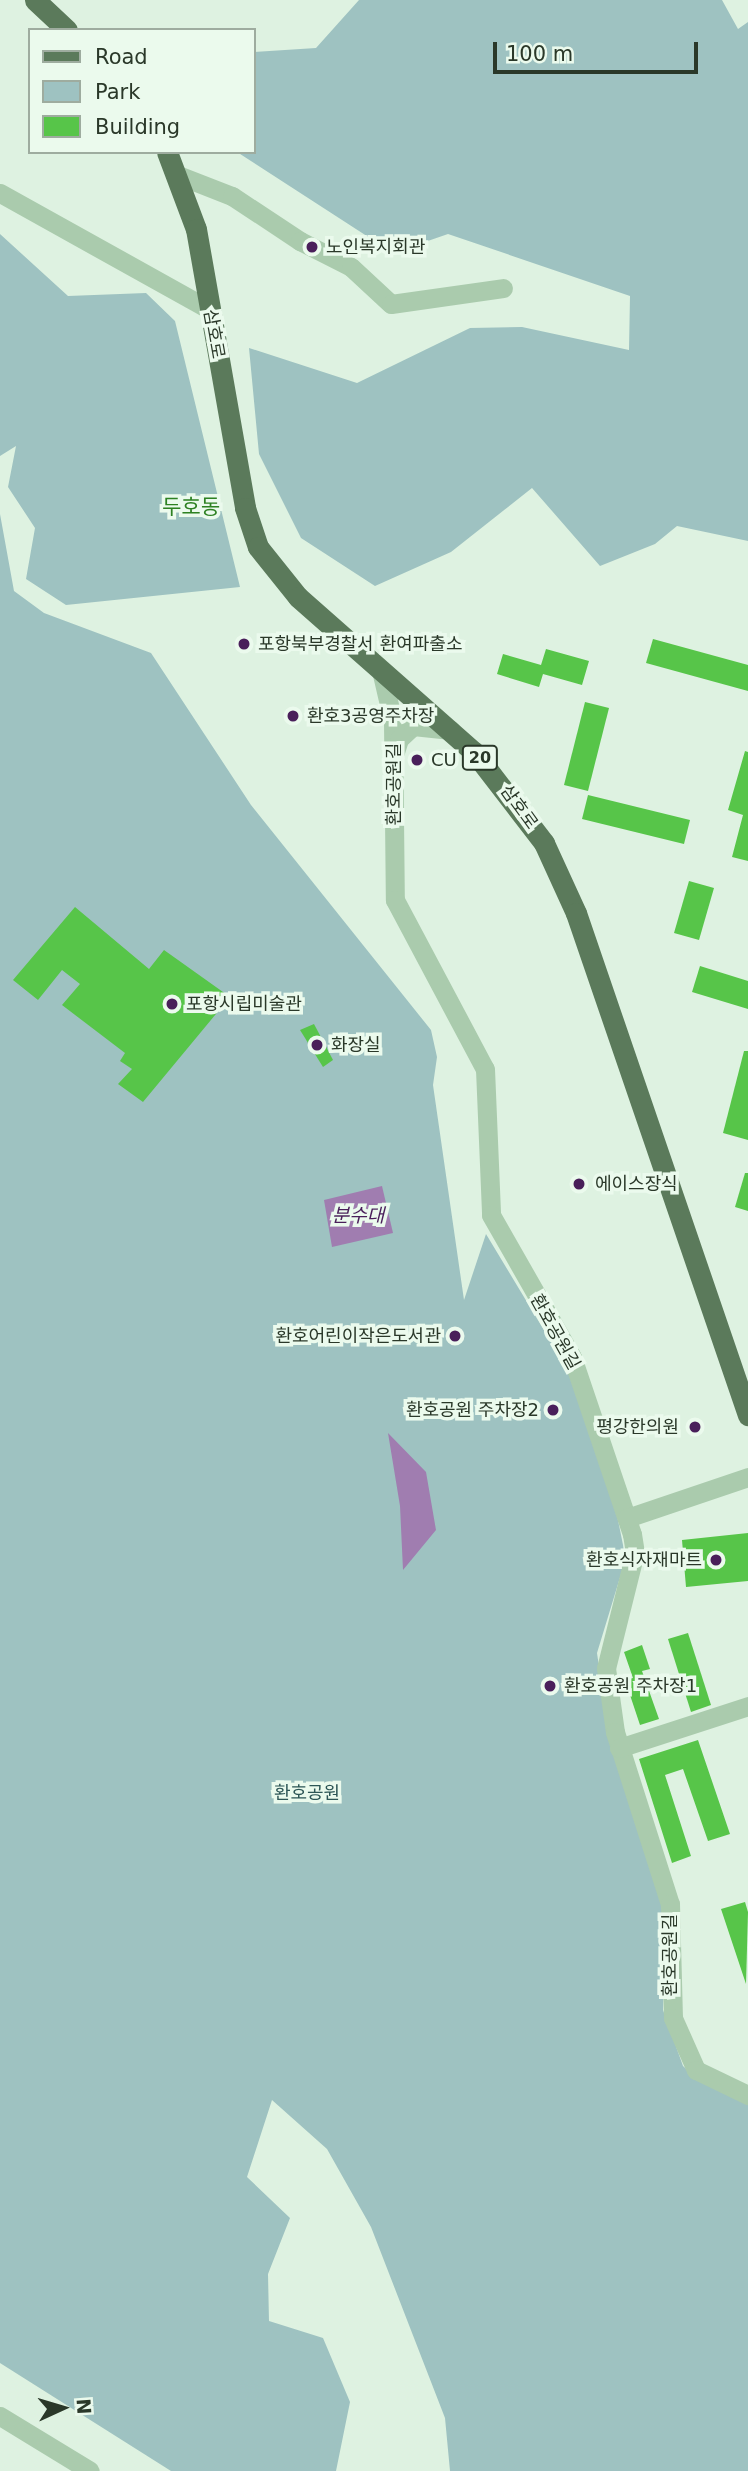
<!DOCTYPE html>
<meta charset="utf-8">
<style>
body{margin:0}
#map{position:relative;width:748px;height:2471px;overflow:hidden;background:#def2e1;font-family:"DejaVu Sans","Noto Sans KR",sans-serif}
div>[style]{position:absolute}
.green>*{inset:0;background:#9ec2c1}
.water>*{inset:0;background:#a07db0}
.building>*{inset:0;background:#57c549}
.minor>*{height:19px;margin:-9.5px;padding:0 9.5px;transform-origin:9.5px;border-radius:9.5px;background:#aacbad}
.major>*{height:21px;margin:-10.5px;padding:0 10.5px;transform-origin:10.5px;border-radius:10.5px;background:#5b7a5b}
.dots>*{width:19px;height:19px;translate:-50% -50%;box-sizing:border-box;border:4px solid #ebfaed;border-radius:50%}
span{translate:-50% -50%;white-space:nowrap;text-align:center;line-height:1.15;-webkit-text-stroke:7px #ebfaed;paint-order:stroke}
.shield-label span{padding:2px 5px;background:#ebfaed;border:2px solid;border-radius:5px;-webkit-text-stroke-width:0}
.shield-label{font-size:16px;color:#2a3829;font-weight:700}
.poi-label{font-size:18px;color:#2a3829}
.left{translate:0 -50%;text-align:left}
.right{translate:-100% -50%;text-align:right}
.street-label{font-size:18px;color:#2a3829}
.park-label{font-size:18px;color:#2d5656}
.water-label{font-size:19px;color:#491f5a;font-style:italic}
.quarter-label{font-size:21px;color:#2d8122}
.legend{position:absolute;left:28px;top:28px;width:228px;height:126px;box-sizing:border-box;background:#ebfaed;border:2px solid #9eac9f;margin:0;padding:9px 12px;list-style:none;font-size:21px;color:#2a3829}
.legend li{display:flex;align-items:center;gap:14px;height:35px}
.legend b{width:35px;border:2px solid #9eac9f}
.north{position:absolute;left:28px;top:2373px;width:70px;height:70px;-webkit-text-stroke:5px #ebfaed;paint-order:stroke;rotate:86deg;font-size:19px;font-weight:700;line-height:28px;text-align:center;color:#2a3829}
.north::after{content:'';display:block;margin:auto;width:24px;height:32px;background:#2a3829;clip-path:polygon(50% 0,100% 100%,50% 72%,0 100%)}
.scale{position:absolute;left:493px;top:42px;width:205px;height:32px;box-sizing:border-box;border:4px solid #2a3829;border-top:0;padding-left:9px;font-size:21px;line-height:24px;white-space:nowrap;color:#2a3829;-webkit-text-stroke:5px #ebfaed;paint-order:stroke}
</style>
<div id="map">
<div class="green">
<i style="clip-path:polygon(359px 0,722px 0,738px 29px,748px 22px,748px 541px,677px 526px,655px 544px,600px 566px,532px 488px,451px 552px,375px 586px,301px 538px,259px 454px,249px 348px,357px 383px,470px 328px,522px 327px,629px 350px,630px 296px,448px 234px,393px 253px,237px 152px,254px 152px,254px 52px,316px 48px)"></i>
<i style="clip-path:polygon(0 234px,68px 296px,146px 293px,175px 321px,240px 587px,66px 605px,26px 579px,35px 528px,8px 487px,16px 446px,0 456px)"></i>
<i style="clip-path:polygon(0 514px,14px 591px,44px 613px,151px 653px,251px 805px,431px 1030px,437px 1057px,433px 1085px,464px 1300px,486px 1234px,568px 1370px,614px 1500px,623px 1545px,625px 1561px,597px 1653px,609px 1735px,659px 1889px,665px 1930px,663px 2010px,683px 2066px,698px 2080px,748px 2103px,748px 2471px,450px 2471px,445px 2418px,371px 2227px,327px 2149px,272px 2100px,247px 2177px,290px 2218px,268px 2274px,269px 2321px,323px 2338px,350px 2402px,336px 2471px,171px 2471px,0 2363px)"></i>
</div>
<div class="water">
<i style="clip-path:polygon(382px 1186px,393px 1233px,332px 1247px,324px 1200px)"></i>
<i style="clip-path:polygon(388px 1433px,426px 1472px,436px 1530px,403px 1570px,400px 1506px)"></i>
</div>
<div class="building">
<i style="clip-path:polygon(653px 639px,748px 665px,748px 691px,646px 663px)"></i>
<i style="clip-path:polygon(546px 649px,589px 661px,582px 685px,543px 674px,539px 687px,497px 674px,503px 654px,541px 665px)"></i>
<i style="clip-path:polygon(585px 702px,609px 708px,588px 791px,564px 785px)"></i>
<i style="clip-path:polygon(745px 751px,748px 752px,748px 861px,732px 857px,743px 815px,728px 810px)"></i>
<i style="clip-path:polygon(588px 795px,690px 820px,684px 844px,582px 819px)"></i>
<i style="clip-path:polygon(689px 881px,714px 888px,699px 940px,674px 933px)"></i>
<i style="clip-path:polygon(75px 907px,149px 969px,164px 950px,230px 997px,143px 1102px,118px 1084px,132px 1069px,120px 1061px,125px 1053px,62px 1005px,80px 984px,62px 970px,38px 1000px,13px 980px)"></i>
<i style="clip-path:polygon(700px 966px,748px 981px,748px 1009px,692px 992px)"></i>
<i style="clip-path:polygon(314px 1024px,333px 1060px,323px 1067px,300px 1030px)"></i>
<i style="clip-path:polygon(744px 1051px,748px 1051px,748px 1140px,723px 1133px)"></i>
<i style="clip-path:polygon(745px 1173px,748px 1173px,748px 1211px,735px 1207px)"></i>
<i style="clip-path:polygon(748px 1533px,748px 1581px,686px 1587px,682px 1540px)"></i>
<i style="clip-path:polygon(688px 1633px,711px 1705px,691px 1712px,668px 1639px)"></i>
<i style="clip-path:polygon(642px 1645px,650px 1669px,642px 1671px,659px 1719px,640px 1725px,625px 1680px,633px 1678px,624px 1652px)"></i>
<i style="clip-path:polygon(698px 1740px,730px 1834px,708px 1841px,683px 1769px,665px 1775px,691px 1856px,672px 1863px,639px 1759px)"></i>
<i style="clip-path:polygon(745px 1902px,748px 1912px,746px 1984px,721px 1909px)"></i>
</div>
<div class="minor">
<i style="left:178px;top:175px;width:58px;rotate:21.3deg"></i>
<i style="left:232px;top:196px;width:82px;rotate:33.5deg"></i>
<i style="left:300px;top:241px;width:57px;rotate:27deg"></i>
<i style="left:351px;top:267px;width:54px;rotate:42.8deg"></i>
<i style="left:391px;top:304px;width:113px;rotate:-8.1deg"></i>
<i style="left:0;top:193px;width:240px;rotate:29.1deg"></i>
<i style="left:381px;top:670px;width:53px;rotate:77deg"></i>
<i style="left:393px;top:722px;width:178px;rotate:89.4deg"></i>
<i style="left:395px;top:900px;width:191px;rotate:62deg"></i>
<i style="left:485px;top:1069px;width:146px;rotate:87.6deg"></i>
<i style="left:491px;top:1215px;width:163px;rotate:60.3deg"></i>
<i style="left:572px;top:1357px;width:187px;rotate:71.3deg"></i>
<i style="left:632px;top:1534px;width:18px;rotate:81deg"></i>
<i style="left:635px;top:1552px;width:120px;rotate:104deg"></i>
<i style="left:606px;top:1668px;width:65px;rotate:82deg"></i>
<i style="left:615px;top:1732px;width:181px;rotate:72.3deg"></i>
<i style="left:670px;top:1904px;width:114px;rotate:88.5deg"></i>
<i style="left:673px;top:2018px;width:57px;rotate:66.1deg"></i>
<i style="left:696px;top:2070px;width:58px;rotate:25.7deg"></i>
<i style="left:395px;top:752px;width:14px;rotate:-73deg"></i>
<i style="left:399px;top:739px;width:19px;rotate:-43deg"></i>
<i style="left:413px;top:726px;width:38px;rotate:6deg"></i>
<i style="left:627px;top:1518px;width:128px;rotate:-18.7deg"></i>
<i style="left:619px;top:1748px;width:136px;rotate:-18deg"></i>
<i style="left:0;top:2416px;width:105px;rotate:31.4deg"></i>
</div>
<div class="major">
<i style="left:35px;top:0;width:44px;rotate:43.2deg"></i>
<i style="left:167px;top:152px;width:82px;rotate:69.4deg"></i>
<i style="left:196px;top:229px;width:283px;rotate:80deg"></i>
<i style="left:245px;top:508px;width:41px;rotate:71.6deg"></i>
<i style="left:258px;top:547px;width:64px;rotate:51.3deg"></i>
<i style="left:298px;top:597px;width:235px;rotate:41.4deg"></i>
<i style="left:474px;top:752px;width:115px;rotate:52.4deg"></i>
<i style="left:544px;top:843px;width:77px;rotate:65.4deg"></i>
<i style="left:576px;top:913px;width:531px;rotate:71.09deg"></i>
</div>
<div class="dots">
<i style="left:312px;top:247px;background:#491f5a"></i>
<i style="left:244px;top:644px;background:#491f5a"></i>
<i style="left:293px;top:716px;background:#491f5a"></i>
<i style="left:417px;top:760px;background:#491f5a"></i>
<i style="left:172px;top:1004px;background:#491f5a"></i>
<i style="left:317px;top:1045px;background:#491f5a"></i>
<i style="left:579px;top:1184px;background:#491f5a"></i>
<i style="left:455px;top:1336px;background:#491f5a"></i>
<i style="left:553px;top:1410px;background:#491f5a"></i>
<i style="left:695px;top:1427px;background:#491f5a"></i>
<i style="left:716px;top:1560px;background:#491f5a"></i>
<i style="left:550px;top:1686px;background:#491f5a"></i>
</div>
<div class="shield-label">
<span style="left:480px;top:758px">20</span>
</div>
<div class="poi-label">
<span class="left" style="left:326px;top:247px">노인복지회관</span>
<span class="left" style="left:258px;top:644px">포항북부경찰서 환여파출소</span>
<span class="left" style="left:307px;top:716px">환호3공영주차장</span>
<span class="left" style="left:431px;top:760px">CU</span>
<span class="left" style="left:186px;top:1004px">포항시립미술관</span>
<span class="left" style="left:331px;top:1045px">화장실</span>
<span class="left" style="left:595px;top:1184px">에이스장식</span>
<span class="right" style="left:441px;top:1336px">환호어린이작은도서관</span>
<span class="right" style="left:539px;top:1410px">환호공원 주차장2</span>
<span class="right" style="left:679px;top:1427px">평강한의원</span>
<span class="right" style="left:702px;top:1560px">환호식자재마트</span>
<span class="left" style="left:564px;top:1686px">환호공원 주차장1</span>
</div>
<div class="street-label">
<span style="left:214px;top:334px;rotate:80deg">삼호로</span>
<span style="left:394px;top:784px;rotate:-90deg">환호공원길</span>
<span style="left:519px;top:807px;rotate:54deg">삼호로</span>
<span style="left:555px;top:1332px;rotate:61deg">환호공원길</span>
<span style="left:670px;top:1955px;rotate:-90deg">환호공원길</span>
</div>
<div class="park-label">
<span style="left:307px;top:1793px">환호공원</span>
</div>
<div class="water-label">
<span style="left:358px;top:1216px">분수대</span>
</div>
<div class="quarter-label">
<span style="left:191px;top:507px">두호동</span>
</div>
<ul class="legend">
<li><b style="height:9px;background:#5b7a5b"></b>Road</li>
<li><b style="height:19px;background:#9ec2c1"></b>Park</li>
<li><b style="height:19px;background:#57c549"></b>Building</li>
</ul>
<div class="north">N</div>
<div class="scale">100 m</div>
</div>
